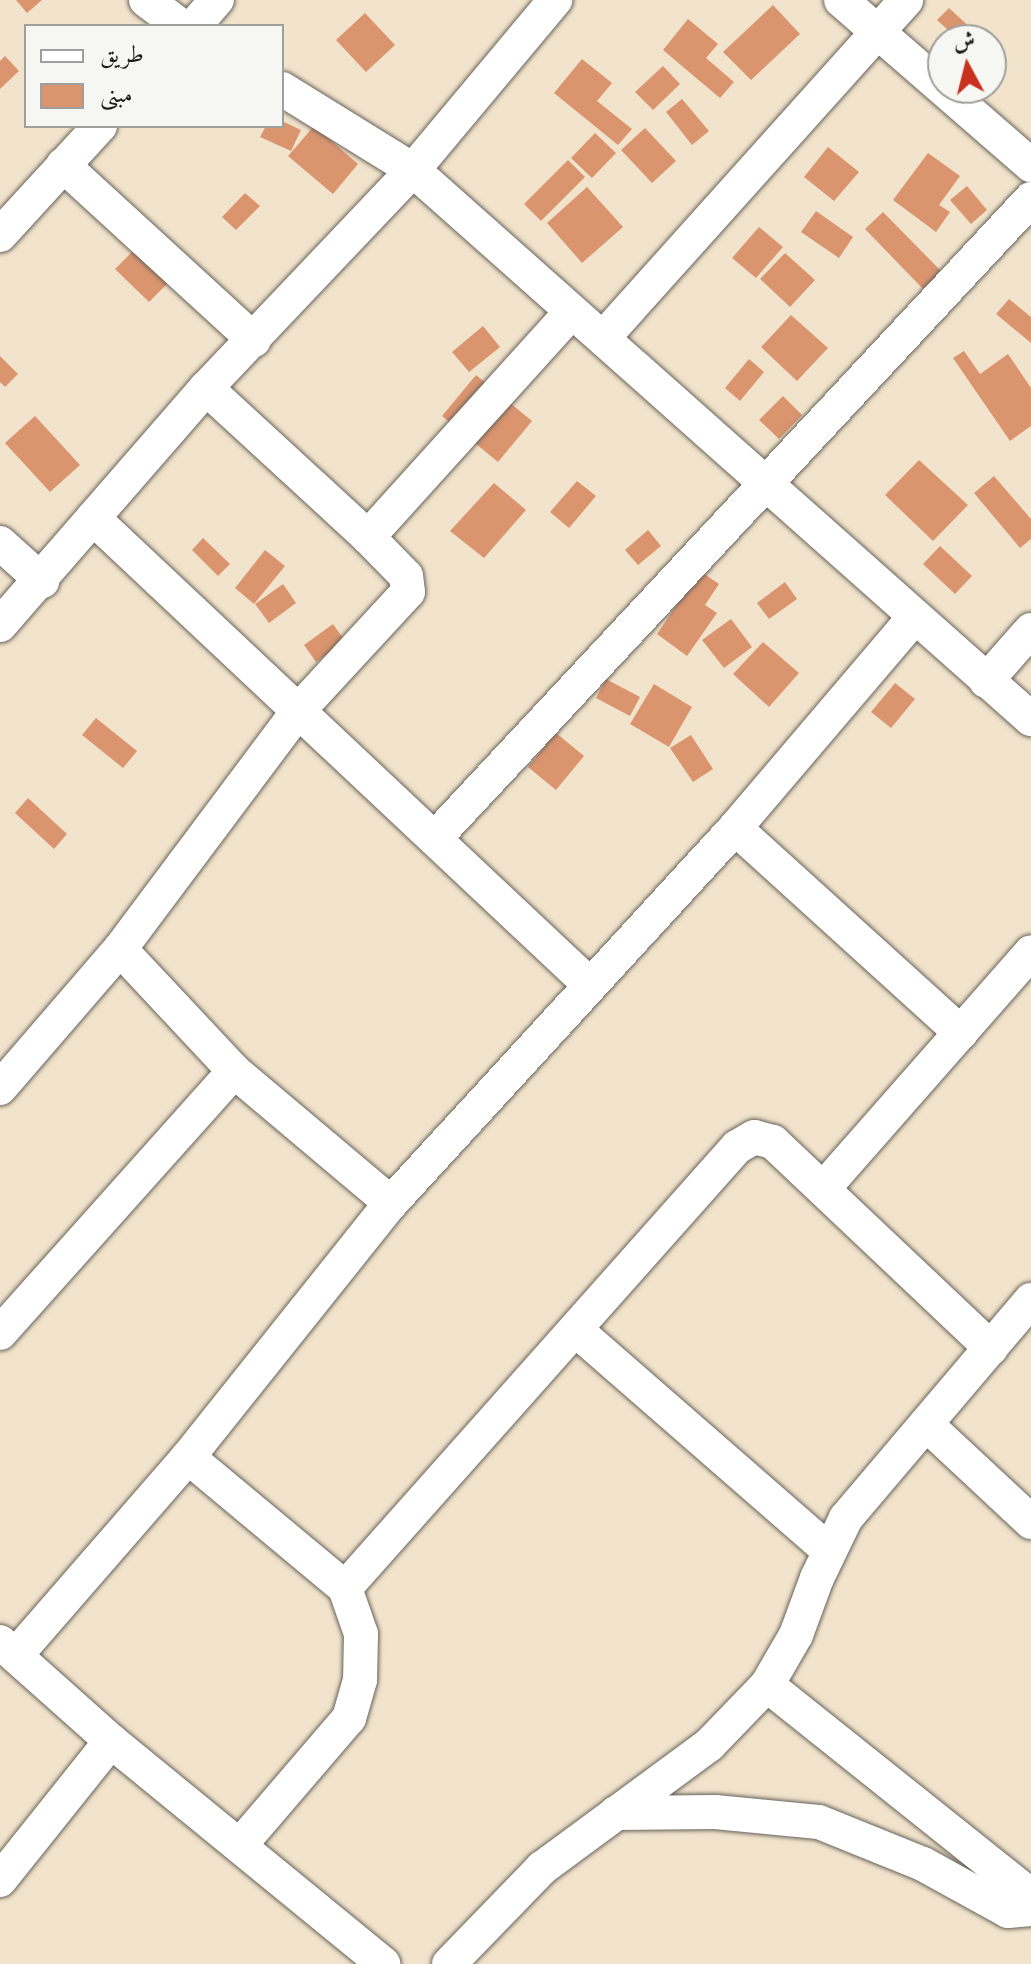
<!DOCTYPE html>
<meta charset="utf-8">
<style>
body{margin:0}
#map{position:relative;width:1031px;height:1964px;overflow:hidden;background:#f2e4cc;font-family:"IM FELL DW Pica",Amiri,serif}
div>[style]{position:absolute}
.building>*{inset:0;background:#da956f}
.roads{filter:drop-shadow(0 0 2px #67625a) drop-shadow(0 0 2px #67625a)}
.street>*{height:34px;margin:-17px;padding:0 17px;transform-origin:17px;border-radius:17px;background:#fff}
span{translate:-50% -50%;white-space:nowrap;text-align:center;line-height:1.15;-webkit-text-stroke:6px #f6f6f2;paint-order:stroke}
.legend{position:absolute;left:24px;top:24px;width:260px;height:104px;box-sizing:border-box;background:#f6f6f2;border:2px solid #9f9f9c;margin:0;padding:10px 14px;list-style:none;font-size:24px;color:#1c1c1c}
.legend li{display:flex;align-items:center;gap:16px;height:40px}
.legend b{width:40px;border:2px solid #9f9f9c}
.north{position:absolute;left:927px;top:24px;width:80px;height:80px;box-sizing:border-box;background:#f6f6f2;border:2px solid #9f9f9c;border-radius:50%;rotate:353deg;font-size:22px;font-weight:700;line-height:32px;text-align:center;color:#1c1c1c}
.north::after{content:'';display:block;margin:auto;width:28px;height:36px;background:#c8321e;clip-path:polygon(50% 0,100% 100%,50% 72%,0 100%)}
</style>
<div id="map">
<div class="building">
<i style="clip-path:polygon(16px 0,42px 0,27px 13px)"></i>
<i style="clip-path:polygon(773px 5px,800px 34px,751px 80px,723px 52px)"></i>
<i style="clip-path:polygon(949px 8px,974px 31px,966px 40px,959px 40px,937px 20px)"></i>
<i style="clip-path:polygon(365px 13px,395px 45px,366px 72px,336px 40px)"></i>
<i style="clip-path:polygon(688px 19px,718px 44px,706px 58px,734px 82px,720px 98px,663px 50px)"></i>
<i style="clip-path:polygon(5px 56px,19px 71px,0 89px,0 61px)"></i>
<i style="clip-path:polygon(582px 59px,612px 83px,597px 101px,632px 129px,618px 145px,554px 93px)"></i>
<i style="clip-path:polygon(663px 66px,680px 84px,653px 110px,635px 92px)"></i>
<i style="clip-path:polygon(682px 99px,709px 131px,692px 145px,666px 112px)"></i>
<i style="clip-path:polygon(282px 121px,301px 130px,291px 151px,260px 137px,266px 126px,282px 126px)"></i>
<i style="clip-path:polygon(314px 126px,358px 164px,333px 194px,288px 156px)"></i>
<i style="clip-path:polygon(645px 128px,676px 161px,652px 183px,621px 150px)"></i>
<i style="clip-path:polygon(595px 133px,616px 153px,592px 178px,571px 158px)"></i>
<i style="clip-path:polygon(828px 147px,859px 172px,834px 201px,804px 177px)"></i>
<i style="clip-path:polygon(928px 153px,960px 176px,939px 205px,950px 212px,936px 232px,893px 200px)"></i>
<i style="clip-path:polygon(568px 160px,585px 177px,541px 221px,524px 204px)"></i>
<i style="clip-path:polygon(967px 186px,987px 210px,971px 224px,950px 200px)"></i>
<i style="clip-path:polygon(587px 187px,623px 227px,582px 263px,547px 223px)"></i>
<i style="clip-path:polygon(245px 193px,260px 206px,236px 230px,222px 217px)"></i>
<i style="clip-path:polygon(816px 211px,853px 237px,839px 258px,801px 232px)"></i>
<i style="clip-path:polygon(883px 212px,944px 274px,926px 292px,865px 229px)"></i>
<i style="clip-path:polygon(759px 227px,783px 247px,756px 278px,732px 258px)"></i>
<i style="clip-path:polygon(151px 233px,185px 266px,149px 302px,115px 269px)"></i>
<i style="clip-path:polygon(785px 253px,815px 280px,790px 307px,760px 279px)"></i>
<i style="clip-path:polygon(1009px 299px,1031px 317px,1031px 343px,996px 314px)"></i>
<i style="clip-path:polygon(791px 315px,828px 348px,797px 381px,761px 347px)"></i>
<i style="clip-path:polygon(483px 326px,500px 347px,469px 372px,452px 352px)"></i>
<i style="clip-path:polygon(964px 351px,980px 374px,1008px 354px,1031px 388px,1031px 426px,1010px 441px,953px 358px)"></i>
<i style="clip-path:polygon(0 356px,18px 374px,5px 387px,0 382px)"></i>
<i style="clip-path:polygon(749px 359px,764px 372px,740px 401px,725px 388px)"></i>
<i style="clip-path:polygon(476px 375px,532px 421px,498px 462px,442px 416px)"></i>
<i style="clip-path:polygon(783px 396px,802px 415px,779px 439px,759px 420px)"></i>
<i style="clip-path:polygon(35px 416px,80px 465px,50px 492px,5px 443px)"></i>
<i style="clip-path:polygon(919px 460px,968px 505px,933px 541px,885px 495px)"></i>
<i style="clip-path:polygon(994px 476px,1031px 519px,1031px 539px,1020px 548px,974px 493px)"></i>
<i style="clip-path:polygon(577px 481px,596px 496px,569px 528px,550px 512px)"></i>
<i style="clip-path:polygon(494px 483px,526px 510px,484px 558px,450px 531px)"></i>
<i style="clip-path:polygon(648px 530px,661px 546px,638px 565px,625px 550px)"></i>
<i style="clip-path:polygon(203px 538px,230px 564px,218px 576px,192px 550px)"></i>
<i style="clip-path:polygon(940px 546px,972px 576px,955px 594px,923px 564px)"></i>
<i style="clip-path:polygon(265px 550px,285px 566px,254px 604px,235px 588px)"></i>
<i style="clip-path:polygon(700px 571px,719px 584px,705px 605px,717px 613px,687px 656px,657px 634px)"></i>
<i style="clip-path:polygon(785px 582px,797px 599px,769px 619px,757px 603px)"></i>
<i style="clip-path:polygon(283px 584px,296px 603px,269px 623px,255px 604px)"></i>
<i style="clip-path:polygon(731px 619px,752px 647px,724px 668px,702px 640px)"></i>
<i style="clip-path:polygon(333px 624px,345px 641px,316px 662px,304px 645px)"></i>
<i style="clip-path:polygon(763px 642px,799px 673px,769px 707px,733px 674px)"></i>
<i style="clip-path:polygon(606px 679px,640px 697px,630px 716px,596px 698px)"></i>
<i style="clip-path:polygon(895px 683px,915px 699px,891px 728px,871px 712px)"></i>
<i style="clip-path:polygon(654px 684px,692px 707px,669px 747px,630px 724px)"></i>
<i style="clip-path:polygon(96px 718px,137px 751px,123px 768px,82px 735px)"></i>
<i style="clip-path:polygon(556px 733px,584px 756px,556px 790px,528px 767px)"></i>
<i style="clip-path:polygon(691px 735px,713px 769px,693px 782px,670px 748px)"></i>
<i style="clip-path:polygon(28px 798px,67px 834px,54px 849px,15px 813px)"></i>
</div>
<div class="roads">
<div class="street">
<i style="left:146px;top:0;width:44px;rotate:36.6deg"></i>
<i style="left:841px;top:0;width:252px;rotate:41deg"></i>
<i style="left:194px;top:26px;width:35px;rotate:-49deg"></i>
<i style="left:282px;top:89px;width:154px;rotate:31.7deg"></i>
<i style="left:413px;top:170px;width:827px;rotate:41.62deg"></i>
<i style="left:63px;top:165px;width:259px;rotate:42.5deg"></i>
<i style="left:0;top:235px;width:148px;rotate:-47.5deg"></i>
<i style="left:603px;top:338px;width:454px;rotate:-48.1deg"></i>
<i style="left:206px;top:388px;width:220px;rotate:42.6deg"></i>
<i style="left:368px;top:537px;width:304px;rotate:-47.9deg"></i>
<i style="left:93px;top:518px;width:682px;rotate:43.22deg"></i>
<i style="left:0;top:543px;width:57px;rotate:42.1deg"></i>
<i style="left:0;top:625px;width:314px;rotate:-49deg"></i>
<i style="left:206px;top:388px;width:301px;rotate:-46.5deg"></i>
<i style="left:413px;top:170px;width:222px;rotate:-50.1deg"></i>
<i style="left:986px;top:681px;width:68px;rotate:-48.6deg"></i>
<i style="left:735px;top:828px;width:305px;rotate:42.2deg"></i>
<i style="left:435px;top:838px;width:874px;rotate:-46.99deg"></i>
<i style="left:120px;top:949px;width:167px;rotate:46.9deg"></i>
<i style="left:234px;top:1071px;width:205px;rotate:40.1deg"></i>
<i style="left:0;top:1088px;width:184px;rotate:-49.2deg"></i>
<i style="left:120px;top:949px;width:297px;rotate:-53.2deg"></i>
<i style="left:298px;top:711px;width:162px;rotate:-47.3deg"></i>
<i style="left:408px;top:592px;width:16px;rotate:-97deg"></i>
<i style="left:406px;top:576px;width:54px;rotate:-134.3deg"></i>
<i style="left:823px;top:1189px;width:315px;rotate:-48.7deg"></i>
<i style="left:576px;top:1330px;width:336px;rotate:41.1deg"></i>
<i style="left:0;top:1333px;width:351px;rotate:-48.2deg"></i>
<i style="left:926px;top:1424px;width:144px;rotate:43deg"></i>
<i style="left:188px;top:1457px;width:204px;rotate:39.8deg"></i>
<i style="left:345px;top:1588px;width:49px;rotate:70.8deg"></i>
<i style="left:361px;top:1634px;width:46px;rotate:91.2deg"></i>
<i style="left:360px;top:1680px;width:40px;rotate:106deg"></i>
<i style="left:349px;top:1718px;width:166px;rotate:130.6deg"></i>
<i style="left:345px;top:1588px;width:590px;rotate:-48.37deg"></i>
<i style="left:737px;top:1147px;width:20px;rotate:-30deg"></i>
<i style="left:754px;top:1137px;width:20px;rotate:15deg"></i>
<i style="left:773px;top:1142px;width:300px;rotate:43.4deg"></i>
<i style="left:0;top:1642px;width:149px;rotate:41.7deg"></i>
<i style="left:111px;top:1741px;width:352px;rotate:39.3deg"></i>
<i style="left:16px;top:1655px;width:262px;rotate:-49deg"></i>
<i style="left:188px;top:1457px;width:325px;rotate:-51.4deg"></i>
<i style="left:391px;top:1203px;width:509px;rotate:-47.47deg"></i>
<i style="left:735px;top:828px;width:276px;rotate:-49.6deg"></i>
<i style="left:767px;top:1685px;width:338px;rotate:38.6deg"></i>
<i style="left:616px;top:1813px;width:99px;rotate:-0.6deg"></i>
<i style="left:715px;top:1812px;width:104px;rotate:5.5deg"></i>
<i style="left:819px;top:1822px;width:112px;rotate:22deg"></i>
<i style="left:923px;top:1864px;width:97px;rotate:28.9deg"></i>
<i style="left:1008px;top:1911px;width:23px;rotate:-5deg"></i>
<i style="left:0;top:1880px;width:178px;rotate:-51.4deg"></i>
<i style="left:449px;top:1964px;width:134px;rotate:-45.9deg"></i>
<i style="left:542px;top:1868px;width:207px;rotate:-36.4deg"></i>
<i style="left:709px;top:1745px;width:83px;rotate:-46deg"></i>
<i style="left:767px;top:1685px;width:58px;rotate:-59.9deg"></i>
<i style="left:796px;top:1635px;width:61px;rotate:-69.8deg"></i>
<i style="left:817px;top:1578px;width:67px;rotate:-64.2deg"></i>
<i style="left:846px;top:1518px;width:286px;rotate:-49.7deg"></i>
</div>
</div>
<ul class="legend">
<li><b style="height:10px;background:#fff"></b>طريق</li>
<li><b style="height:22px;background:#da956f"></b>مبنى</li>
</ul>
<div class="north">ش</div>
</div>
